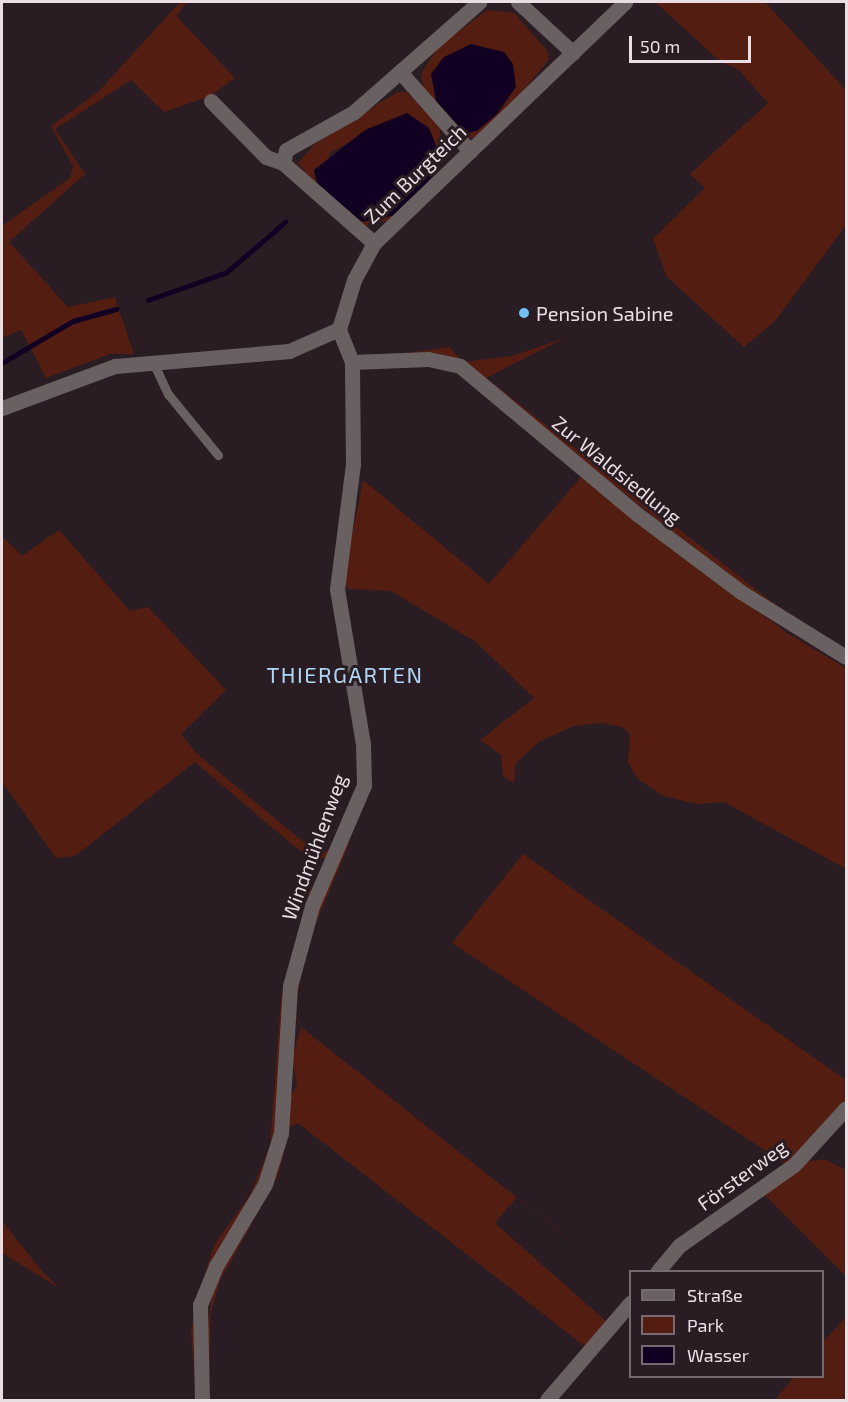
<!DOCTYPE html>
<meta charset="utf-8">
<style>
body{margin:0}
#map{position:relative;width:848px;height:1402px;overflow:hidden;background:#2a1c23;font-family:"Exo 2",sans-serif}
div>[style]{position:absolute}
.green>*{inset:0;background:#541d11}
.water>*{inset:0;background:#110021}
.stream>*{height:4.5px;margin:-2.25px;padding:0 2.25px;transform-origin:2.25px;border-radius:2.25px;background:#110021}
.service>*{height:9px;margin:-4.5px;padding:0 4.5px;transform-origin:4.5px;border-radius:4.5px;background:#696061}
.minor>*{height:15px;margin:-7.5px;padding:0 7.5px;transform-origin:7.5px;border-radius:7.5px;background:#696061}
.tertiary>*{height:15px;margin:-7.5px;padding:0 7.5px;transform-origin:7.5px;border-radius:7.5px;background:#696061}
.dots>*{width:16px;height:16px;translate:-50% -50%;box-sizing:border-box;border:3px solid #2a1c23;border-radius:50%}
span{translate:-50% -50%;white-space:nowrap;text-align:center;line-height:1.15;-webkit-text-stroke:6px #2a1c23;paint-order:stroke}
.street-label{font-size:20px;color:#e8dee3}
.poi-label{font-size:20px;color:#e8dee3}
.left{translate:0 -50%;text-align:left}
.quarter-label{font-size:22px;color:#aed8f6;letter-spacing:1.5px}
.frame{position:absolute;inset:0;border:3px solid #e8dee3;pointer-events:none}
.legend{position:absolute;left:629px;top:1270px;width:195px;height:108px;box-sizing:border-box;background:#2a1c23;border:2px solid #766a70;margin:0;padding:8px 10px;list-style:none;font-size:18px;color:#e8dee3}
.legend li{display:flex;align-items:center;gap:12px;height:30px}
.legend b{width:30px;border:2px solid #766a70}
.scale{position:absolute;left:629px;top:36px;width:122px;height:27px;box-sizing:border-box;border:3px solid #e8dee3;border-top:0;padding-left:8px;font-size:18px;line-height:21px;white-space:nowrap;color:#e8dee3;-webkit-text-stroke:4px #2a1c23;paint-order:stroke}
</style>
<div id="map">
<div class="green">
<i style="clip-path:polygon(180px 2px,187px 2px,176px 16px,235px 78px,210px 96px,164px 112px,131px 80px,55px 129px,85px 174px,9px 242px,68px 307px,115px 297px,134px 354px,110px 354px,46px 378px,21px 330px,2px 338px,2px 226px,70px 178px,73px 166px,51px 126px,98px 92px)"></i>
<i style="clip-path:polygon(655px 2px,765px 2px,846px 90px,846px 225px,776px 320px,744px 347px,667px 277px,653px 239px,705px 188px,690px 174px,768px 103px,738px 69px,722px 63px)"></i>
<i style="clip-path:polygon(487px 10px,514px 13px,547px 50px,549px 59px,498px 122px,478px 137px,466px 138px,423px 88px,421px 74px,438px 47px)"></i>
<i style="clip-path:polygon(397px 92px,407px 92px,439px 126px,444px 154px,434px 180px,392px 220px,363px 226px,346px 217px,348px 143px,331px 152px,317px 184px,321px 191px,298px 163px,314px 145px)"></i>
<i style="clip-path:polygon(565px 338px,486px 378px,772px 602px,846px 650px,726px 574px,460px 363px,445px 355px,421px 353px,367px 359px,449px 347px,463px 362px,512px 356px)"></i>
<i style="clip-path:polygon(581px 477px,787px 633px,846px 668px,846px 869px,724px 802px,697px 804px,663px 796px,638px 779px,628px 763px,630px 734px,622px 727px,602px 723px,574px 726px,540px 741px,516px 763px,514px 783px,503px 776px,501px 755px,480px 740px,534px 698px,476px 642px,391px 591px,348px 589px,343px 581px,363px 480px,489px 584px)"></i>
<i style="clip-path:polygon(59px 530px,130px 611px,148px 607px,226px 690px,181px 734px,196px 753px,318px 854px,332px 849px,327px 857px,317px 861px,295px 847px,195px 762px,75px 856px,56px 858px,2px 782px,2px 536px,22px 556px)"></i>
<i style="clip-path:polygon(351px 840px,305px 949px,295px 1013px,301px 1027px,630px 1287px,517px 1197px,495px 1223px,608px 1323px,587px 1348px,298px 1123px,290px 1127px,278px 1176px,220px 1281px,211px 1312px,208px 1400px,204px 1359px,212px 1293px,280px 1154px,288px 1100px,297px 1085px,292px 1058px,301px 1027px,291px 1011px,301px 953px,340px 855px)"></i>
<i style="clip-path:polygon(523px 854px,846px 1080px,846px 1100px,798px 1157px,787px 1165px,452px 943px)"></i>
<i style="clip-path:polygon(312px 882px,275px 1132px,262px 1179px,208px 1275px,197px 1400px,191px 1333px,197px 1299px,214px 1245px,250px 1195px,270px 1146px,281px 999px)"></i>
<i style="clip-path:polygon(826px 1160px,846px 1170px,846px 1276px,765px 1195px,806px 1161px)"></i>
<i style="clip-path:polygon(2px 1221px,41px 1270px,59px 1288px,2px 1253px)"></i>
<i style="clip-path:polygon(846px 1317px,846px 1400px,775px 1400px,794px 1377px,822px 1376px,823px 1342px)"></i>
</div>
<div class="water">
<i style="clip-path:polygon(471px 44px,504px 52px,513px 64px,516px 87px,497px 114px,477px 131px,465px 133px,436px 101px,431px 74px,444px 57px)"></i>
<i style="clip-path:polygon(407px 113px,429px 128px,441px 158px,437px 172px,396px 215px,362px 222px,317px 184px,314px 170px,365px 130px)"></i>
</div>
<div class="stream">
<i style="left:148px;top:300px;width:84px;rotate:-19.5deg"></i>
<i style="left:227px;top:272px;width:77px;rotate:-40.8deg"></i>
<i style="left:2px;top:363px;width:82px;rotate:-30.6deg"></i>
<i style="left:73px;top:321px;width:45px;rotate:-15.6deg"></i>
</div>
<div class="service">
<i style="left:152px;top:360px;width:38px;rotate:65deg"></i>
<i style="left:168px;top:394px;width:79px;rotate:50.7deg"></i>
</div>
<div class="minor">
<i style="left:518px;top:2px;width:75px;rotate:42.8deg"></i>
<i style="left:402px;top:74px;width:103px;rotate:48.6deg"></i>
<i style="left:211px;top:101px;width:78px;rotate:45.5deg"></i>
<i style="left:266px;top:157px;width:18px;rotate:19deg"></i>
<i style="left:374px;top:243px;width:121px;rotate:-138.7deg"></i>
<i style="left:283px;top:163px;width:13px;rotate:-77deg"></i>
<i style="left:286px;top:150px;width:78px;rotate:-29.2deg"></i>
<i style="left:354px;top:112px;width:167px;rotate:-41.3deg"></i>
<i style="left:352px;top:362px;width:76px;rotate:-2.3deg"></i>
<i style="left:428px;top:359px;width:33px;rotate:12deg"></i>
<i style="left:460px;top:366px;width:231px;rotate:39.9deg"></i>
<i style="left:637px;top:514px;width:130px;rotate:36.9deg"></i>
<i style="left:741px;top:592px;width:123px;rotate:31.8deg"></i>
<i style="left:657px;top:1272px;width:35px;rotate:-50deg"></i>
<i style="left:680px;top:1245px;width:139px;rotate:-35.1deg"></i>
<i style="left:794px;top:1165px;width:77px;rotate:-47.6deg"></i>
<i style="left:202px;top:1400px;width:95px;rotate:-91.2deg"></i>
<i style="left:200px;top:1305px;width:42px;rotate:-67.7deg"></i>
<i style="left:216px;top:1266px;width:96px;rotate:-59.1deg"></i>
<i style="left:265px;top:1184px;width:53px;rotate:-72.6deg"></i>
<i style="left:281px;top:1133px;width:147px;rotate:-86.5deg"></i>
<i style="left:290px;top:986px;width:83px;rotate:-74.6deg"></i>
<i style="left:312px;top:906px;width:132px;rotate:-66.7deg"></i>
<i style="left:364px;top:785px;width:41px;rotate:-91.4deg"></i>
<i style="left:363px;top:744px;width:157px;rotate:-99.5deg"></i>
<i style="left:337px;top:589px;width:126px;rotate:-82.7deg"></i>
<i style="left:353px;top:464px;width:102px;rotate:-90.6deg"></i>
<i style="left:352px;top:362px;width:35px;rotate:-112deg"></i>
<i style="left:547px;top:1400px;width:128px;rotate:-49.4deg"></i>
</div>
<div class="tertiary">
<i style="left:2px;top:408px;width:121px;rotate:-20.4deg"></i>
<i style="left:115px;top:366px;width:175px;rotate:-4.9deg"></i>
<i style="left:289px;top:351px;width:55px;rotate:-23.7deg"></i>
<i style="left:339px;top:329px;width:51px;rotate:-73deg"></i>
<i style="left:354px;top:280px;width:42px;rotate:-61.6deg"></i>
<i style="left:374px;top:243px;width:348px;rotate:-43.8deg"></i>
</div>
<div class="dots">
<i style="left:524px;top:313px;background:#72c1f5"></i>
</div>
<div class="street-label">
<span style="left:415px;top:174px;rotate:-44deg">Zum Burgteich</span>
<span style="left:617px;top:470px;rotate:39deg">Zur Waldsiedlung</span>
<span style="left:314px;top:847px;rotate:-70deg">Windmühlenweg</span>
<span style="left:742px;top:1175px;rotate:-36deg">Försterweg</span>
</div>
<div class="poi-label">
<span class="left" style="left:536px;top:313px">Pension Sabine</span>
</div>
<div class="quarter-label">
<span style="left:345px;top:675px">THIERGARTEN</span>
</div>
<div class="frame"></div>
<ul class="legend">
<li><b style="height:8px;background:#696061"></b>Straße</li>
<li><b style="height:16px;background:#541d11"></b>Park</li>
<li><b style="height:16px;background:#110021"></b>Wasser</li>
</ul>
<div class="scale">50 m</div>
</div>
